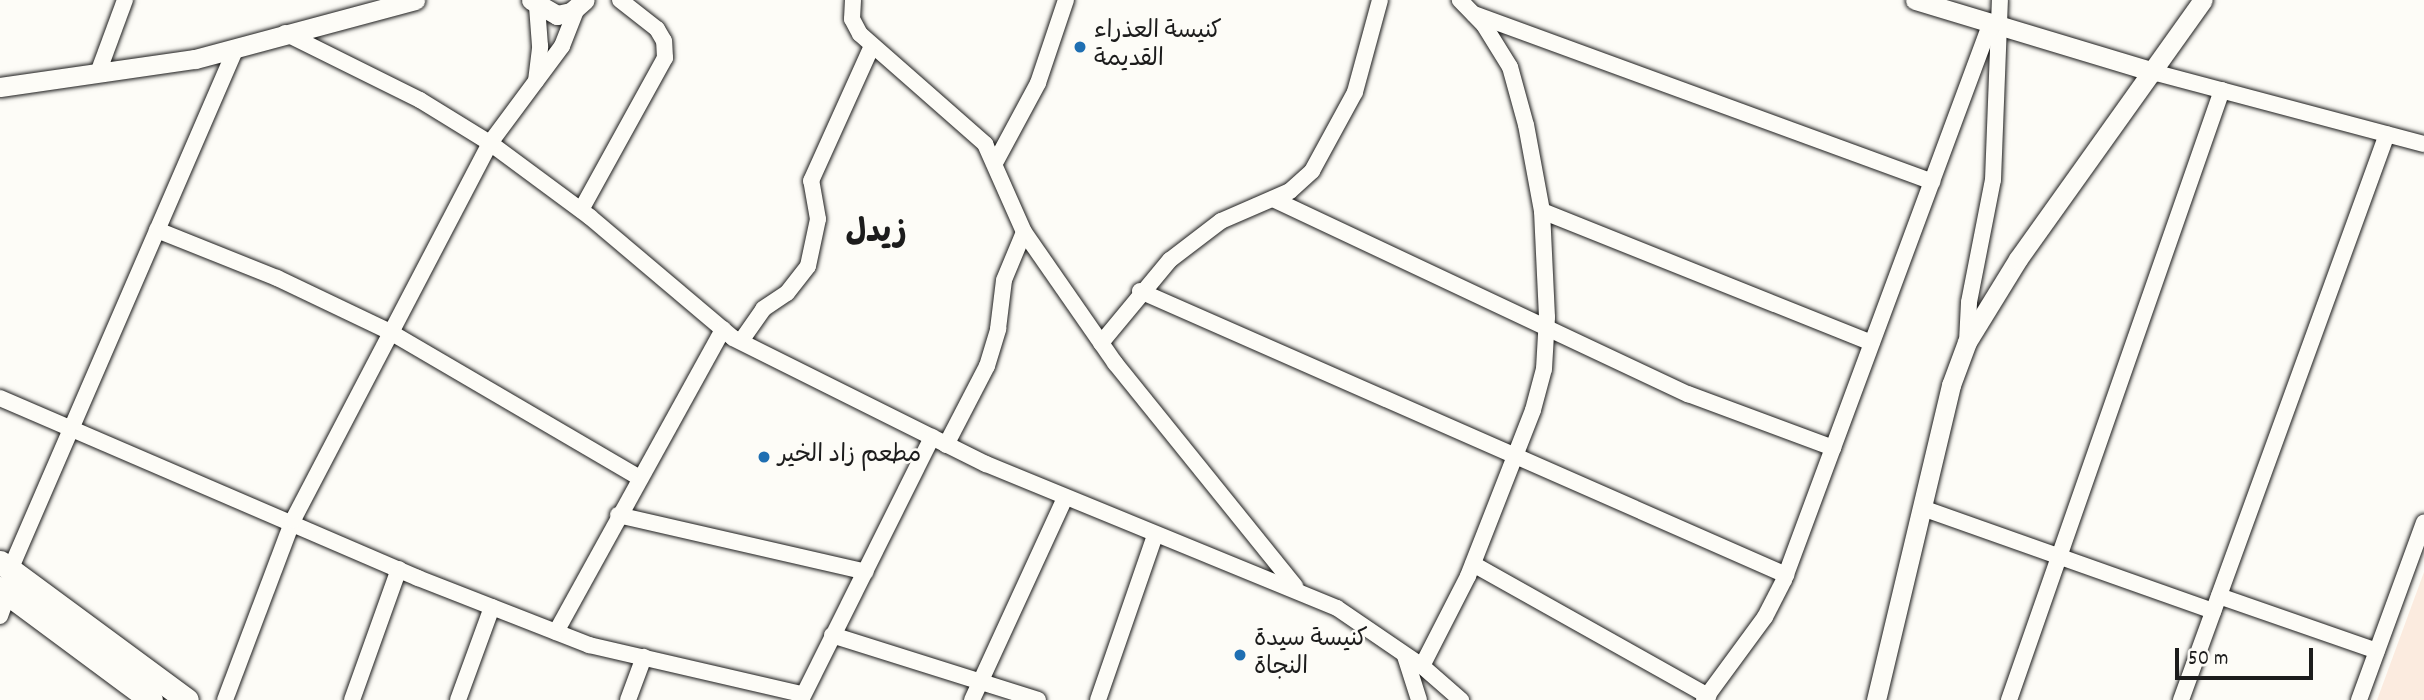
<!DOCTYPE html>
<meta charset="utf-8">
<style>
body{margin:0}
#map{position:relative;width:2424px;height:700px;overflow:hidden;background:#fdfcf7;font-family:Dekko,"Playpen Sans Arabic",sans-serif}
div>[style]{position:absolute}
.built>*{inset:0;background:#fbebdf}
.roads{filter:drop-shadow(0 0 2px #1c1c1c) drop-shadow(0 0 2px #1c1c1c)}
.minor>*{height:16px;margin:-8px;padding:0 8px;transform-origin:8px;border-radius:8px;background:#fdfcf7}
.tertiary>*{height:19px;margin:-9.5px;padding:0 9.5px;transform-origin:9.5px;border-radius:9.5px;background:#fdfcf7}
.secondary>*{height:23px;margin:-11.5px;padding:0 11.5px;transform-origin:11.5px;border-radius:11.5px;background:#fdfcf7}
.dots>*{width:19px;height:19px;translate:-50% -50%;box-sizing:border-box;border:4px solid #fdfcf7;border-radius:50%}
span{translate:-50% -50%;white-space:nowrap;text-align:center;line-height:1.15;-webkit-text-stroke:5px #fdfcf7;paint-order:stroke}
.poi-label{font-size:24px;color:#1c1c1c}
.left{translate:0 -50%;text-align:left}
.district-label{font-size:32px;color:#1c1c1c;font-weight:700}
.scale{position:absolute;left:2175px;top:648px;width:138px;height:32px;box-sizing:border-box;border:4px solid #1c1c1c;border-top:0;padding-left:9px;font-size:21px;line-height:24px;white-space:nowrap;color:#1c1c1c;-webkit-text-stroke:5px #fdfcf7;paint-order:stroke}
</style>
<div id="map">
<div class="built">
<i style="clip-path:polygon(2424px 572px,2424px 700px,2377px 700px)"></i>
</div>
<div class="roads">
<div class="minor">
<i style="left:853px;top:0;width:19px;rotate:93deg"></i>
<i style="left:852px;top:19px;width:17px;rotate:62deg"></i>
<i style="left:860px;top:34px;width:167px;rotate:41.3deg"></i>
<i style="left:985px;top:144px;width:96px;rotate:66.1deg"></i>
<i style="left:1024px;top:232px;width:160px;rotate:55.2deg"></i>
<i style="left:1115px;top:363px;width:287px;rotate:51.1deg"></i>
<i style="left:1474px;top:14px;width:488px;rotate:20.1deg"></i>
<i style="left:285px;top:33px;width:151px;rotate:26.4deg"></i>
<i style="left:420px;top:100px;width:82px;rotate:31.6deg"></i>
<i style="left:490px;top:143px;width:124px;rotate:36.5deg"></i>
<i style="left:590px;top:217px;width:187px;rotate:40.2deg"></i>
<i style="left:733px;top:338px;width:283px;rotate:26.5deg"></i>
<i style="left:986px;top:464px;width:379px;rotate:22.3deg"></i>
<i style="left:1337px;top:608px;width:103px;rotate:34.3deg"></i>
<i style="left:1422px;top:666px;width:52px;rotate:41.1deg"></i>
<i style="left:2153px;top:72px;width:280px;rotate:14.9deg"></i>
<i style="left:98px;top:73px;width:78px;rotate:-69.7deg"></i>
<i style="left:536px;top:81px;width:35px;rotate:-83deg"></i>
<i style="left:540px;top:46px;width:40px;rotate:-94.3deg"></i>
<i style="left:995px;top:163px;width:91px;rotate:-61.7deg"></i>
<i style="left:1038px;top:83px;width:88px;rotate:-71.4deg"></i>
<i style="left:1273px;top:199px;width:459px;rotate:25.2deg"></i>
<i style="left:1688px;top:394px;width:155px;rotate:20.4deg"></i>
<i style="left:581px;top:210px;width:174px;rotate:-61.1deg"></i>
<i style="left:665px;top:58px;width:17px;rotate:-93deg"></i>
<i style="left:664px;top:41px;width:14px;rotate:-120deg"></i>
<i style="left:657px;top:29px;width:47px;rotate:-141.9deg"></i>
<i style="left:1542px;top:211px;width:355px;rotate:21.8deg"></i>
<i style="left:157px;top:230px;width:129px;rotate:21.8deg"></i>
<i style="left:277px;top:278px;width:125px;rotate:25.5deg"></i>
<i style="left:390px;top:332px;width:287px;rotate:30.3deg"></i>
<i style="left:1140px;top:291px;width:706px;rotate:23.73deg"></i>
<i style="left:741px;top:341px;width:39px;rotate:-55deg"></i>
<i style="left:763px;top:309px;width:29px;rotate:-34deg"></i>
<i style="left:787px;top:293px;width:34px;rotate:-52deg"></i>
<i style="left:808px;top:266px;width:48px;rotate:-78deg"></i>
<i style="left:818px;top:219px;width:39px;rotate:-100deg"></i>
<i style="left:811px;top:181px;width:148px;rotate:-65.7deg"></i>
<i style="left:1967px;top:342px;width:40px;rotate:-87.1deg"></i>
<i style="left:1969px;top:302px;width:124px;rotate:-78.9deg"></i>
<i style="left:1993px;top:180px;width:180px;rotate:-87.8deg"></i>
<i style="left:1101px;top:343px;width:108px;rotate:-50.3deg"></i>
<i style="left:1170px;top:260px;width:64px;rotate:-37.4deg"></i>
<i style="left:1221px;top:221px;width:75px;rotate:-23.5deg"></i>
<i style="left:1290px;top:191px;width:30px;rotate:-42deg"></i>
<i style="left:1312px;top:171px;width:90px;rotate:-61.4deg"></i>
<i style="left:1355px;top:92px;width:95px;rotate:-74.8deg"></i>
<i style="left:0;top:398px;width:455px;rotate:23.3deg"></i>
<i style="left:418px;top:578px;width:184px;rotate:21.4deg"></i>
<i style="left:589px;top:645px;width:219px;rotate:13deg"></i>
<i style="left:946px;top:445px;width:89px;rotate:-62.6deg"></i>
<i style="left:987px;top:366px;width:39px;rotate:-73deg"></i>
<i style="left:998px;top:329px;width:49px;rotate:-83deg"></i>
<i style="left:1004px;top:280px;width:52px;rotate:-67.4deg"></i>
<i style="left:1922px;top:508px;width:309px;rotate:19.5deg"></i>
<i style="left:618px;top:515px;width:254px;rotate:12.9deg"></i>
<i style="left:1473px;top:564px;width:270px;rotate:29.3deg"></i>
<i style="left:10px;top:570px;width:569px;rotate:-66.59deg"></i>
<i style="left:2219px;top:596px;width:167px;rotate:19.2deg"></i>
<i style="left:0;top:616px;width:23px;rotate:-70deg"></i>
<i style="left:556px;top:632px;width:346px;rotate:-61.1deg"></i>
<i style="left:832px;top:635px;width:216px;rotate:17.5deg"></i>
<i style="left:1405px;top:656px;width:46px;rotate:72.3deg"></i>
<i style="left:1422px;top:666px;width:101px;rotate:-62.9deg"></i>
<i style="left:1468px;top:576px;width:178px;rotate:-68.6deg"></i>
<i style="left:1533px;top:410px;width:42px;rotate:-75deg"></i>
<i style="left:1544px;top:369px;width:52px;rotate:-86.7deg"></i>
<i style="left:1547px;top:317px;width:106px;rotate:-92.7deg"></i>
<i style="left:1542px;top:211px;width:87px;rotate:-100.5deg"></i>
<i style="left:1526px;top:125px;width:60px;rotate:-105.4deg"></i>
<i style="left:1510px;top:67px;width:49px;rotate:-121.8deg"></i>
<i style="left:1484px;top:25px;width:35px;rotate:-134deg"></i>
<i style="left:225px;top:700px;width:192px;rotate:-69.3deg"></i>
<i style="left:293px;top:520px;width:425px;rotate:-62.4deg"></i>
<i style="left:490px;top:143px;width:121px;rotate:-53.4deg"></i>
<i style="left:562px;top:46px;width:41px;rotate:-68.5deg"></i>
<i style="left:352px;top:700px;width:139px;rotate:-70.3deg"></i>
<i style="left:458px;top:700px;width:99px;rotate:-69.9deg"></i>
<i style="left:628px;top:700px;width:46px;rotate:-69.6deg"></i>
<i style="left:801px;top:700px;width:294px;rotate:-63.5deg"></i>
<i style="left:972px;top:700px;width:222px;rotate:-65.3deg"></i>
<i style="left:1098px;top:700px;width:175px;rotate:-70.9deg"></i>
<i style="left:1704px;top:700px;width:103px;rotate:-53.7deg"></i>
<i style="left:1765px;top:617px;width:42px;rotate:-62.8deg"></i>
<i style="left:1784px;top:580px;width:592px;rotate:-69.64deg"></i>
<i style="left:2009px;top:700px;width:646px;rotate:-70.75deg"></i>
<i style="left:2181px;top:700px;width:602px;rotate:-70deg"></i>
<i style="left:2359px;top:700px;width:189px;rotate:-69.9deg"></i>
</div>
<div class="tertiary">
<i style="left:531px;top:0;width:30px;rotate:30deg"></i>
<i style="left:557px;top:15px;width:14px;rotate:-12deg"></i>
<i style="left:571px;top:12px;width:18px;rotate:-41deg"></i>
<i style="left:1915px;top:0;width:249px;rotate:16.8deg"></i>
<i style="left:0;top:87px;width:197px;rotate:-8.2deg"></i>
<i style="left:195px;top:59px;width:228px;rotate:-15deg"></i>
<i style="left:1876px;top:700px;width:324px;rotate:-76.6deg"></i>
<i style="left:1951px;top:385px;width:46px;rotate:-69.6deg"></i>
<i style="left:1967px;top:342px;width:97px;rotate:-58.4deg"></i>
<i style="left:2018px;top:259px;width:318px;rotate:-54.5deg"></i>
</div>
<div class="secondary">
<i style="left:0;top:562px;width:232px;rotate:36.4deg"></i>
<i style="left:0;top:588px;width:188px;rotate:36.6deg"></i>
</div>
</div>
<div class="dots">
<i style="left:1080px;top:47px;background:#1f6fb2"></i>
<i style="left:764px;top:457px;background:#1f6fb2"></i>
<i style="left:1240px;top:655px;background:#1f6fb2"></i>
</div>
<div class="poi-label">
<span class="left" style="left:1094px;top:47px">كنيسة العذراء<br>القديمة</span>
<span class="left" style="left:778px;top:457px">مطعم زاد الخير</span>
<span class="left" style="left:1254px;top:655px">كنيسة سيدة<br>النجاة</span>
</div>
<div class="district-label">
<span style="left:876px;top:235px">زيدل</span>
</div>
<div class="scale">50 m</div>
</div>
